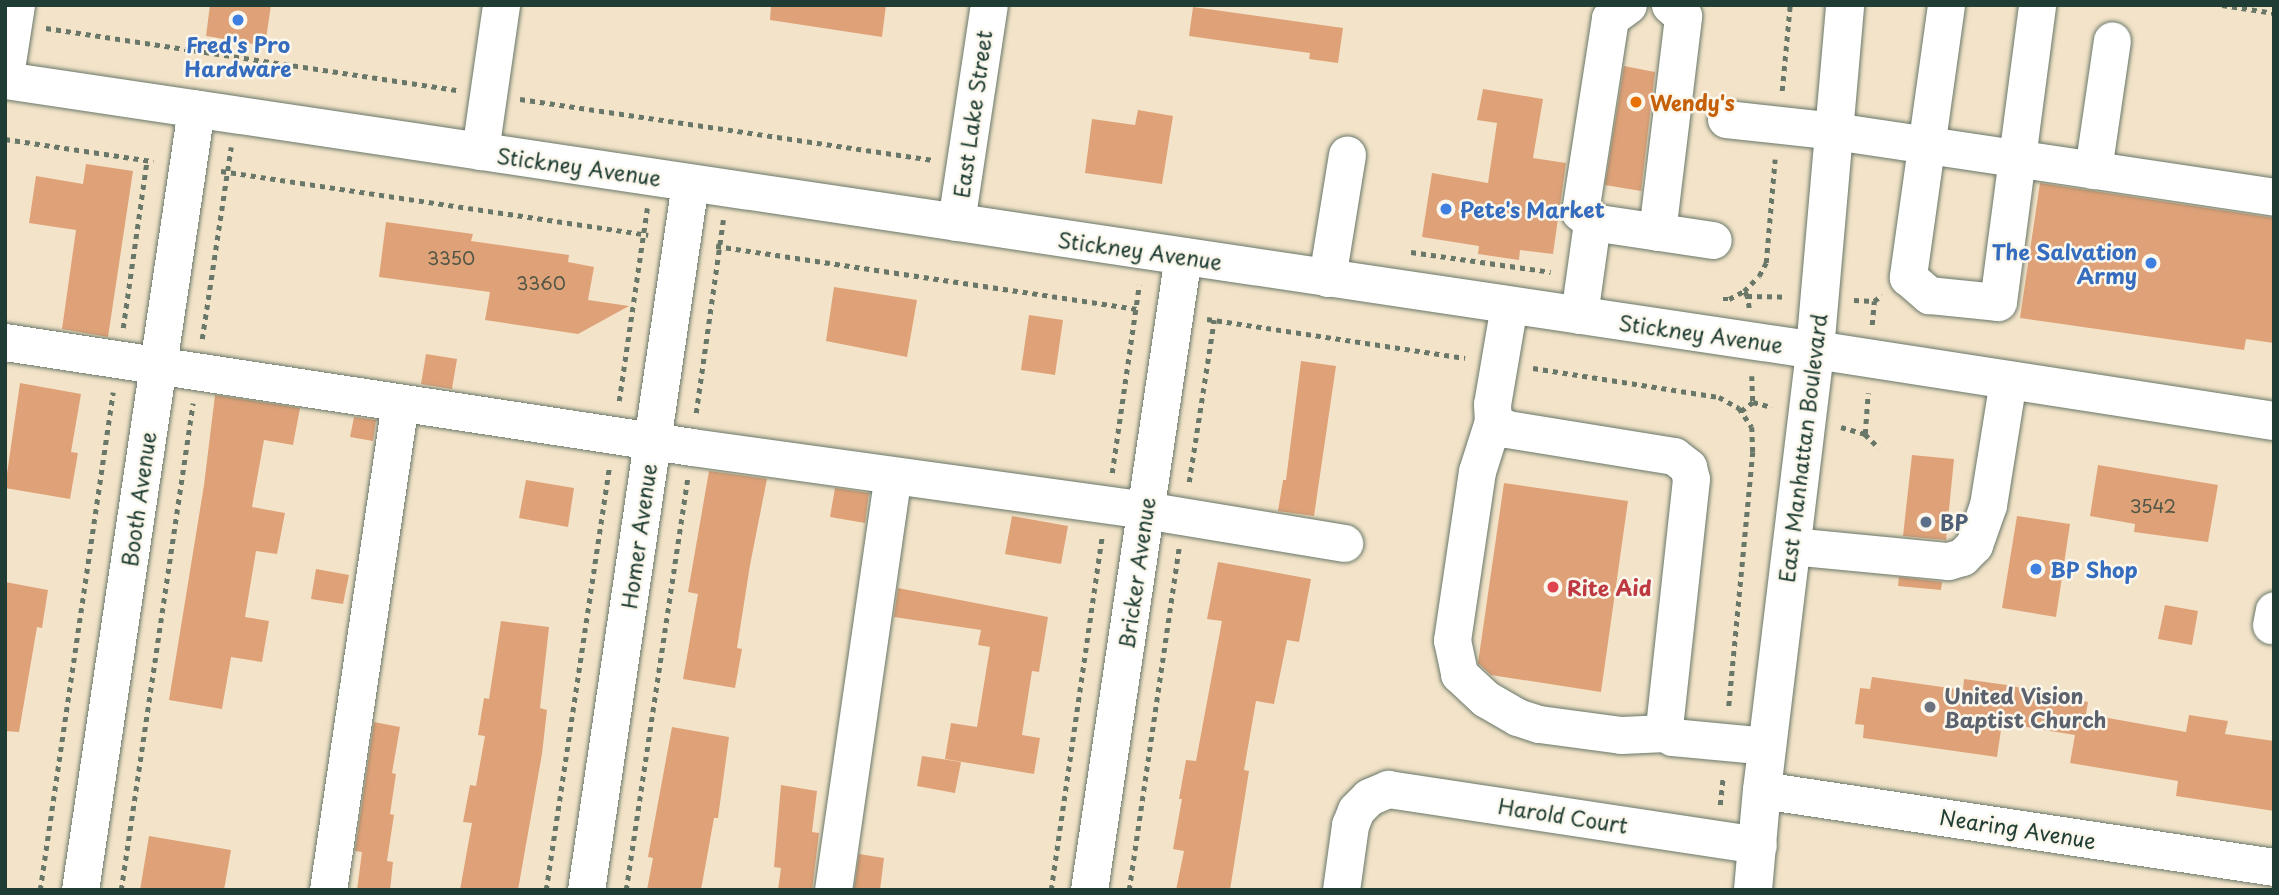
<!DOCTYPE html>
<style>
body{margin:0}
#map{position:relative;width:2279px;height:895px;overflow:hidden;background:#f3e4c9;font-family:"Playpen Sans",sans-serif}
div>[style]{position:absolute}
.building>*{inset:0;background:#dfa278}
.path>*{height:4.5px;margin-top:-2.25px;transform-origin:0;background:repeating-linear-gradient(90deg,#697768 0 5px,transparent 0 10px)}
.roads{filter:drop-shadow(0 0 2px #697768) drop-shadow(0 0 2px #697768)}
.minor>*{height:37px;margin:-18.5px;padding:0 18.5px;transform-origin:18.5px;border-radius:18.5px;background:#fff}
.major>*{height:38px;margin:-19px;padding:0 19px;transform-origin:19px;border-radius:19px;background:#fff}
.dots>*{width:19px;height:19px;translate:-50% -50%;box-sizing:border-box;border:4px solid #fbf7ec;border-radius:50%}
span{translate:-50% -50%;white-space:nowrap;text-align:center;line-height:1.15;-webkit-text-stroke:5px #fbf7ec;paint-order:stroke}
.number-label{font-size:18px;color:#4f5645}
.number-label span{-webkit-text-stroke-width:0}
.shop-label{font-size:21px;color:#366cbe;font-weight:700}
.left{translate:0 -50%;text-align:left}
.right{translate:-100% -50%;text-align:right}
.food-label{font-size:21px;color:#c56008;font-weight:700}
.street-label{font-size:21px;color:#1f3d34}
.service-label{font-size:21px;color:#4e5e75;font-weight:700}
.health-label{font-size:21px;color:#be3a42;font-weight:700}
.worship-label{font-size:21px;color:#5b616d;font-weight:700}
.frame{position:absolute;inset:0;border:7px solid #1f3d34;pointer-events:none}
</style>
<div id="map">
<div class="building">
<i style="clip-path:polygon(210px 5px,271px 5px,265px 46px,206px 36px)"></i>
<i style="clip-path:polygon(771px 5px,886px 5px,882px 37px,770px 20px)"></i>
<i style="clip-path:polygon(1193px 7px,1343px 28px,1338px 63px,1309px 59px,1310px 53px,1189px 36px)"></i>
<i style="clip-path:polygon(1624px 66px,1655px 72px,1641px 191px,1605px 185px)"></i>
<i style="clip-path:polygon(1483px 89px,1543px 99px,1533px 158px,1566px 163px,1553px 254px,1520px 250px,1519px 260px,1478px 254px,1479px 246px,1422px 237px,1432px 173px,1488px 183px,1497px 123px,1477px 120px)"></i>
<i style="clip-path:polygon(1138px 110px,1173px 116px,1162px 184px,1085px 173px,1092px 119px,1135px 125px)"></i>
<i style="clip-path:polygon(86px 164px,133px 171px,108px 337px,62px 329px,76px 230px,29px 223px,36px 176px,83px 184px)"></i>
<i style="clip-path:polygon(2040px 183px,2274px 218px,2274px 343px,2246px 339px,2244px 350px,2020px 318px)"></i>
<i style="clip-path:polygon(386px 222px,473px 234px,471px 241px,569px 255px,568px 262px,594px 267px,588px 300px,629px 306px,578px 334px,485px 320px,490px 292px,379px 277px)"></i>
<i style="clip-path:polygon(834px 287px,917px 300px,907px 357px,826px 341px)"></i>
<i style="clip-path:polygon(1029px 315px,1063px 320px,1055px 375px,1021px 370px)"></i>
<i style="clip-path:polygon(426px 354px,457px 359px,452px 389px,421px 384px)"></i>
<i style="clip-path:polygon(1301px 361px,1336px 366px,1314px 516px,1278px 511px,1283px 480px,1286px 480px)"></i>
<i style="clip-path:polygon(20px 383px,81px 394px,71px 452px,78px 453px,70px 499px,5px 488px)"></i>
<i style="clip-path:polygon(215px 395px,300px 408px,293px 445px,264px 440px,252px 507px,285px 513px,277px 554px,256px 551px,245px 617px,269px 621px,262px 662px,231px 657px,222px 709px,169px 700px,204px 485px)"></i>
<i style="clip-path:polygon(354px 417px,376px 420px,373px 441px,350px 437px)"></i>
<i style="clip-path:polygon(1912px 455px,1954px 459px,1946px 540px,1903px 536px)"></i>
<i style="clip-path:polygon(2098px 465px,2218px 485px,2208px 542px,2134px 532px,2135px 524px,2090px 516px)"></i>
<i style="clip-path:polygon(709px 471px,767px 479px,750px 565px,737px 648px,742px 649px,735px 688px,683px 679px,698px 594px,688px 592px)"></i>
<i style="clip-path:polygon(526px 480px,574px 488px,568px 527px,519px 518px)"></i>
<i style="clip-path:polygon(1504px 483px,1628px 501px,1601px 692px,1491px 675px,1478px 663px)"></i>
<i style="clip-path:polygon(835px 488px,869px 493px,865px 523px,830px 517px)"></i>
<i style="clip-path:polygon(1012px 516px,1068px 526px,1061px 564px,1005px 554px)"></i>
<i style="clip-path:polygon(2017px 516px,2070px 524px,2056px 617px,2002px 608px)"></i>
<i style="clip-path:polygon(1218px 562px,1311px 579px,1299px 642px,1287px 640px,1274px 704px,1256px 701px,1244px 770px,1249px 771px,1230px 890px,1176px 890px,1184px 851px,1173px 849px,1182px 799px,1179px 799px,1186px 760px,1196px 761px,1222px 621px,1207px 619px)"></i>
<i style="clip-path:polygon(316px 569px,349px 575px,343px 604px,311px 599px)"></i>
<i style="clip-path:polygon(1899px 577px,1942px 582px,1941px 590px,1898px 586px)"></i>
<i style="clip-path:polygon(5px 582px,48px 590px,42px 628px,37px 627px,19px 732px,5px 731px)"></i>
<i style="clip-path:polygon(898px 588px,1048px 617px,1039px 672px,1032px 671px,1022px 735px,1040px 738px,1034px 774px,945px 759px,951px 723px,977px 727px,990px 647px,978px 645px,981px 630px,894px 617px)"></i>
<i style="clip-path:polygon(2165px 605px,2198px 611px,2192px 645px,2158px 639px)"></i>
<i style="clip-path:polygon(501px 621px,549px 627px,540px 708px,547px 710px,542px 754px,518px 890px,460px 890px,472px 823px,463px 822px,470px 785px,476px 786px,485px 736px,478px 735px,484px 698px,489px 699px)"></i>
<i style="clip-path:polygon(1872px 677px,1963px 690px,1964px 679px,2007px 685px,2088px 702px,2086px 714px,2186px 732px,2189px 715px,2228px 721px,2225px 734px,2274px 741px,2274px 811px,2176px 796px,2178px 781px,2070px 763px,2075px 735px,2002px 723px,1997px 757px,1863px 738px,1864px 725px,1855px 724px,1860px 688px,1870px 689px)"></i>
<i style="clip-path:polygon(374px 722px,400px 727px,392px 773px,396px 774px,390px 814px,394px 815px,387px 861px,393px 862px,390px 890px,357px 890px,362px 852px,355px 851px)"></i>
<i style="clip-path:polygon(672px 727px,729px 737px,718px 818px,714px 818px,701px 890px,647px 890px,653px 858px,648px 857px)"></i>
<i style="clip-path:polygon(922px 756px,961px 762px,955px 793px,917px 786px)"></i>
<i style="clip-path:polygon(781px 785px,817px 791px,812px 832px,819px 833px,812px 890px,778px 890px,781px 868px,774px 867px)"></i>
<i style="clip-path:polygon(149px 836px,231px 850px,224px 890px,140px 890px)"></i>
<i style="clip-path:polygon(859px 854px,884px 858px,880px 890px,854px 890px)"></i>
</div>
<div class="path">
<i style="left:2222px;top:5px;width:53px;rotate:8.7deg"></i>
<i style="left:46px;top:28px;width:415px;rotate:8.6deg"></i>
<i style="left:1782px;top:91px;width:86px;rotate:-84.7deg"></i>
<i style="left:520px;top:99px;width:416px;rotate:8.4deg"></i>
<i style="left:5px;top:139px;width:150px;rotate:8.5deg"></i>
<i style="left:221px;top:171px;width:432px;rotate:8.5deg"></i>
<i style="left:716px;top:246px;width:429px;rotate:8.5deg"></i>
<i style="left:1411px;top:252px;width:141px;rotate:8.1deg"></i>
<i style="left:1747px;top:296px;width:6px;rotate:-121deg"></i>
<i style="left:1744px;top:291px;width:21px;rotate:-45deg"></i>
<i style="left:1759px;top:276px;width:15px;rotate:-62deg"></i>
<i style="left:1766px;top:263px;width:104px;rotate:-85.1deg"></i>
<i style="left:1723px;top:299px;width:6px"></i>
<i style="left:1729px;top:299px;width:17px;rotate:-28deg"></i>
<i style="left:1854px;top:300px;width:20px;rotate:3deg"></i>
<i style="left:1874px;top:301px;width:10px;rotate:-37deg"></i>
<i style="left:1749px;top:308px;width:12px;rotate:-99deg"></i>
<i style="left:1747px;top:296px;width:39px;rotate:1deg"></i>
<i style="left:1207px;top:319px;width:261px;rotate:8.6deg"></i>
<i style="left:1872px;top:325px;width:24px;rotate:-85deg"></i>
<i style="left:123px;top:328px;width:170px;rotate:-81.9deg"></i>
<i style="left:202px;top:339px;width:194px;rotate:-81.4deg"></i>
<i style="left:1533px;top:368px;width:188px;rotate:8.9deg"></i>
<i style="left:1719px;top:397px;width:23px;rotate:29deg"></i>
<i style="left:1739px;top:408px;width:23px;rotate:56deg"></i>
<i style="left:1752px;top:427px;width:25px;rotate:88deg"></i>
<i style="left:1753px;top:452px;width:257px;rotate:95.4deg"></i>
<i style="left:1752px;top:376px;width:26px;rotate:88deg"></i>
<i style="left:619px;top:401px;width:195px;rotate:-81.7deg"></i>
<i style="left:1741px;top:411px;width:15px;rotate:-37deg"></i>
<i style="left:1753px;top:402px;width:20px;rotate:15deg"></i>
<i style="left:696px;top:413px;width:195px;rotate:-82deg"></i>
<i style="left:1841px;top:427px;width:25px;rotate:16deg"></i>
<i style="left:1865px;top:434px;width:20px;rotate:45deg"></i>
<i style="left:1865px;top:434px;width:41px;rotate:-85.8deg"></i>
<i style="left:1112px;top:473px;width:190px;rotate:-81.8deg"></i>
<i style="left:1189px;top:482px;width:164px;rotate:-81.2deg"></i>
<i style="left:1720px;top:805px;width:29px;rotate:-84deg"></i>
<i style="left:40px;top:890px;width:503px;rotate:-81.66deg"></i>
<i style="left:121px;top:890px;width:492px;rotate:-81.6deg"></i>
<i style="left:546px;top:890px;width:427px;rotate:-81.5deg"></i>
<i style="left:626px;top:890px;width:415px;rotate:-81.5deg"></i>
<i style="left:1051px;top:890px;width:357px;rotate:-81.8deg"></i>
<i style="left:1129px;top:890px;width:345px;rotate:-81.7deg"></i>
</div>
<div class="roads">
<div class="minor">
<i style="left:1946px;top:5px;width:275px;rotate:98deg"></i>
<i style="left:1908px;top:277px;width:28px;rotate:41deg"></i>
<i style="left:1929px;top:295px;width:69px;rotate:5.8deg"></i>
<i style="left:1998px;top:302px;width:300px;rotate:-82.5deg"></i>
<i style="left:5px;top:75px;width:71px;rotate:-81.1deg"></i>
<i style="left:5px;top:80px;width:1830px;rotate:8.48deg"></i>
<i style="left:1726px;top:119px;width:109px;rotate:6.3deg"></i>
<i style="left:1834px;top:131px;width:445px;rotate:8.5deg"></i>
<i style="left:480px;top:151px;width:148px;rotate:-81.8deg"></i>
<i style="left:2093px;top:170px;width:131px;rotate:-81.7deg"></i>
<i style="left:956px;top:222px;width:219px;rotate:-81.4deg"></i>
<i style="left:1592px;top:222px;width:16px;rotate:-140deg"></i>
<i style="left:1580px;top:212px;width:196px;rotate:-81.2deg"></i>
<i style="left:1610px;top:18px;width:22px;rotate:-36deg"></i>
<i style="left:1657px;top:232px;width:218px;rotate:-83.1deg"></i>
<i style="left:1683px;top:16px;width:17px;rotate:-140deg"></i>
<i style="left:1327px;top:278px;width:125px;rotate:-80.8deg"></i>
<i style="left:1509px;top:305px;width:100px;rotate:99.7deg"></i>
<i style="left:1492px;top:404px;width:17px;rotate:87deg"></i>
<i style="left:1493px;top:421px;width:16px;rotate:30deg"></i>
<i style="left:1507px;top:429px;width:169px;rotate:9.2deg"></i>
<i style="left:1674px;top:456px;width:18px;rotate:38deg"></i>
<i style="left:1688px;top:467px;width:12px;rotate:76deg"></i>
<i style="left:1691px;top:479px;width:248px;rotate:96.2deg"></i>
<i style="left:1664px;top:726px;width:7px;rotate:74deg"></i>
<i style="left:1666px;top:733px;width:7px;rotate:34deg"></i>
<i style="left:1672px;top:737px;width:95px;rotate:5.4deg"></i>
<i style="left:1579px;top:315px;width:94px;rotate:-82deg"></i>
<i style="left:1592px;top:222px;width:122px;rotate:8.5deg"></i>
<i style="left:5px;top:342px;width:695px;rotate:8.69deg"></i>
<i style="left:692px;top:447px;width:457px;rotate:7.9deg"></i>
<i style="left:1145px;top:510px;width:202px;rotate:9.4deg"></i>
<i style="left:1493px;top:421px;width:52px;rotate:107.7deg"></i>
<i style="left:1477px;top:471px;width:171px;rotate:98.4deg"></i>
<i style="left:1452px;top:640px;width:35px;rotate:78deg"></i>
<i style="left:1459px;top:674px;width:37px;rotate:43deg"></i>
<i style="left:1486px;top:699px;width:36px;rotate:30deg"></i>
<i style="left:1517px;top:717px;width:23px;rotate:18deg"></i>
<i style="left:1539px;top:724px;width:83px;rotate:7.6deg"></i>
<i style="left:1621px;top:735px;width:45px;rotate:-2.5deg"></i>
<i style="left:1791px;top:546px;width:158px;rotate:5.5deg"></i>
<i style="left:1948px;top:561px;width:15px;rotate:-16deg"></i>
<i style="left:1962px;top:557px;width:17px;rotate:-45deg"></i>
<i style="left:1974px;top:545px;width:42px;rotate:-70.7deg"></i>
<i style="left:1988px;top:505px;width:127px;rotate:-80.9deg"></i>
<i style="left:2271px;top:625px;width:15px;rotate:-79deg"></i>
<i style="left:1762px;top:790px;width:518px;rotate:8.55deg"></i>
<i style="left:80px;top:890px;width:790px;rotate:-81.55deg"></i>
<i style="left:328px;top:890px;width:493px;rotate:-81.6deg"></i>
<i style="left:586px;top:890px;width:715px;rotate:-81.63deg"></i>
<i style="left:833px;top:890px;width:418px;rotate:-81.8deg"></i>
<i style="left:1089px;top:890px;width:641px;rotate:-81.57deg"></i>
<i style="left:1341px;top:890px;width:66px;rotate:-82.1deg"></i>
<i style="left:1350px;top:825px;width:16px;rotate:-68deg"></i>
<i style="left:1356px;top:810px;width:18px;rotate:-45deg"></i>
<i style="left:1369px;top:797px;width:21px;rotate:-23deg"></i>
<i style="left:1388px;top:789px;width:374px;rotate:8.6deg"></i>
</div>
<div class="major">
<i style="left:1815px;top:350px;width:464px;rotate:8.8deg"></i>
<i style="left:1753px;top:890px;width:100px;rotate:-84.9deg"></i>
<i style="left:1762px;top:790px;width:443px;rotate:-83.1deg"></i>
<i style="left:1815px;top:350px;width:346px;rotate:-85deg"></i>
</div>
</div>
<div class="dots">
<i style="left:238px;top:20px;background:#3f7fe0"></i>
<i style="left:1636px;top:102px;background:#e8710a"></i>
<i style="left:1446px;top:209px;background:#3f7fe0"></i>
<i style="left:2151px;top:263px;background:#3f7fe0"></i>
<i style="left:1926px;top:522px;background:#5c6f8a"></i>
<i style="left:2036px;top:569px;background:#3f7fe0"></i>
<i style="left:1553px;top:587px;background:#e0444e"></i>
<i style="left:1930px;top:707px;background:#6b7280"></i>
</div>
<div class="number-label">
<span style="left:451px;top:258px">3350</span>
<span style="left:541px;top:283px">3360</span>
<span style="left:2153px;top:506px">3542</span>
</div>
<div class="shop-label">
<span style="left:238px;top:56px">Fred's Pro<br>Hardware</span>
<span class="left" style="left:1460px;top:209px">Pete's Market</span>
<span class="right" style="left:2137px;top:263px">The Salvation<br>Army</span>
<span class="left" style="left:2050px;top:569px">BP Shop</span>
</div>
<div class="food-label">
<span class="left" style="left:1650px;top:102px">Wendy's</span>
</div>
<div class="street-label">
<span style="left:972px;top:114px;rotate:-82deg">East Lake Street</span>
<span style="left:579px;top:166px;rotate:8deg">Stickney Avenue</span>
<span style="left:1140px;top:250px;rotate:8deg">Stickney Avenue</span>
<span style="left:1701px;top:333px;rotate:8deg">Stickney Avenue</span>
<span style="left:1802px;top:448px;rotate:-83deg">East Manhattan Boulevard</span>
<span style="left:138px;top:499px;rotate:-82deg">Booth Avenue</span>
<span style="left:638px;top:536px;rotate:-82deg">Homer Avenue</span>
<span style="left:1136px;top:573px;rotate:-82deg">Bricker Avenue</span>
<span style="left:1563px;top:815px;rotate:9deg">Harold Court</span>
<span style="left:2018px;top:828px;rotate:9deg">Nearing Avenue</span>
</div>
<div class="service-label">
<span class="left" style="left:1940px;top:522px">BP</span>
</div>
<div class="health-label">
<span class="left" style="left:1567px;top:587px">Rite Aid</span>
</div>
<div class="worship-label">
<span class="left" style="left:1944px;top:707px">United Vision<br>Baptist Church</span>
</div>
<div class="frame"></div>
</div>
